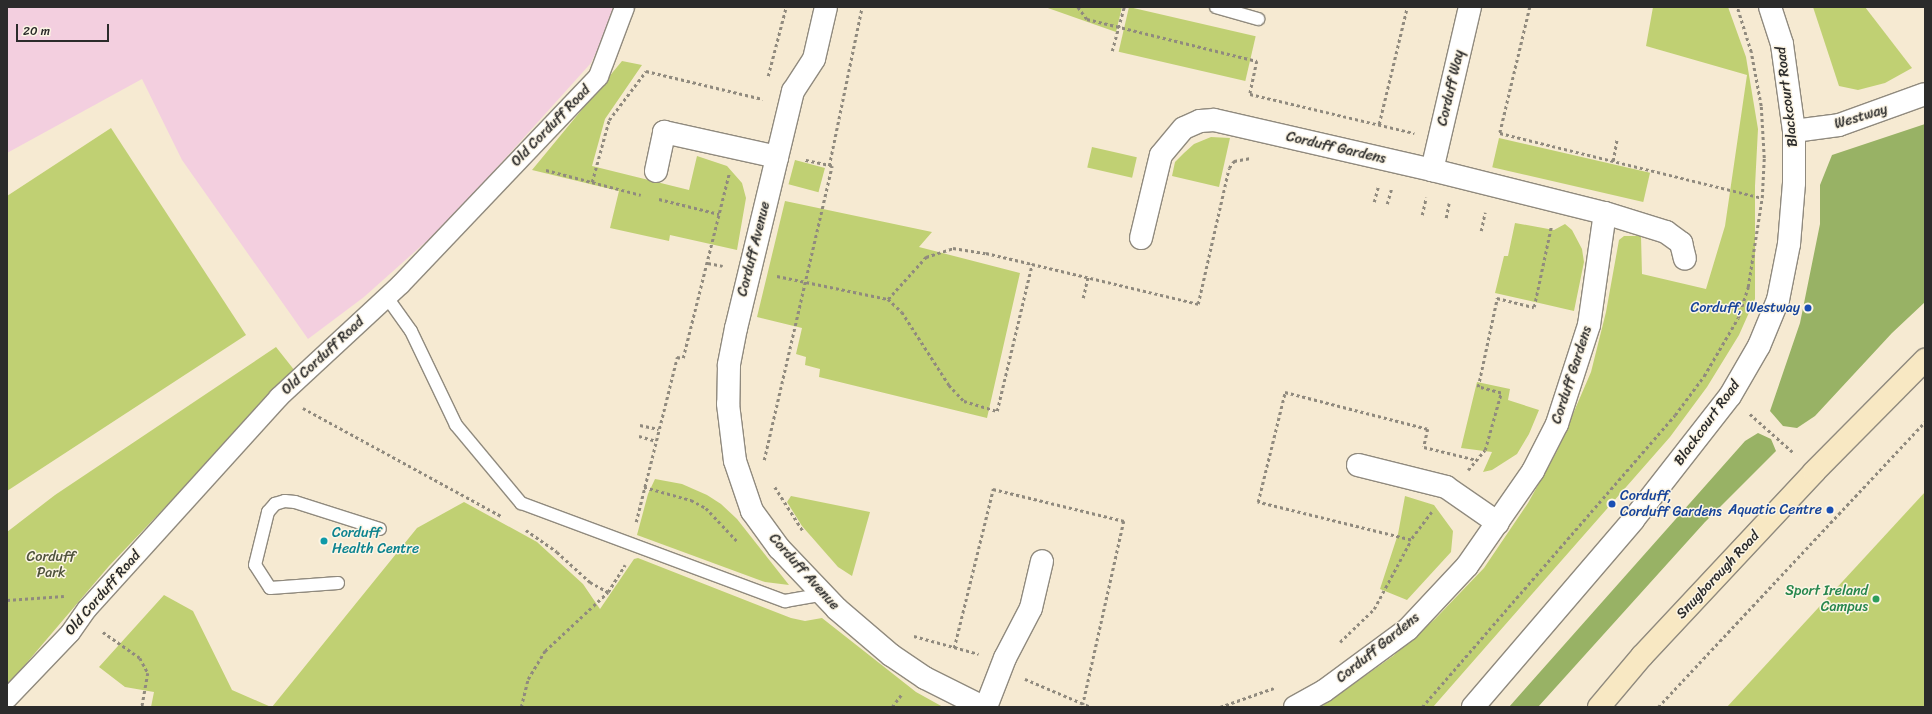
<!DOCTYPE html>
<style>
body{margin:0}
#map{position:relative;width:1932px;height:714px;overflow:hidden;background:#f6ead2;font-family:Sriracha,sans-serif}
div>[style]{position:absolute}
.built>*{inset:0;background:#f3cfdf}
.green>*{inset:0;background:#c0d073;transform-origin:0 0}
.forest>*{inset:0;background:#98b265}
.path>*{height:2.5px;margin-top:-1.25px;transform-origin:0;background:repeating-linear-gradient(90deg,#908a7e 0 3px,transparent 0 6px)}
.roads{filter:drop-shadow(1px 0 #908a7e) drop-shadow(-1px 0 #908a7e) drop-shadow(0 1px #908a7e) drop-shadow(0 -1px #908a7e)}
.service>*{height:12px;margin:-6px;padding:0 6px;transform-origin:6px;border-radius:6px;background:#fff}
.pedestrian>*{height:19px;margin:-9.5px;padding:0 9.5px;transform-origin:9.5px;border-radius:9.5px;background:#fff}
.minor>*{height:22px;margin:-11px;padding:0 11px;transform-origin:11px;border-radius:11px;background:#fff}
.tertiary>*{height:22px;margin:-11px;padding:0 11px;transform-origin:11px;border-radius:11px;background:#fff}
.secondary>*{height:22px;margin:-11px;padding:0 11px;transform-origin:11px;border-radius:11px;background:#f8e8c3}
.dots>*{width:11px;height:11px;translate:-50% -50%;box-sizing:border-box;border:2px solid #fcf5e5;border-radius:50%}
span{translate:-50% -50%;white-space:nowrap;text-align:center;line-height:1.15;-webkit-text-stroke:3px #fcf5e5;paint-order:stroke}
.street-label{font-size:14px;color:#2b2b2b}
.transit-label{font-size:14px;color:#164399}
.right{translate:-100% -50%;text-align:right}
.left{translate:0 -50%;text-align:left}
.culture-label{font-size:14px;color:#0d838f}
.park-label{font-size:14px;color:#50543d}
.leisure-label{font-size:14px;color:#27864d}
.frame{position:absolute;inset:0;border:8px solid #2b2b2b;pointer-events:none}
.scale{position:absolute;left:16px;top:24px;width:93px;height:18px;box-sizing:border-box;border:2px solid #2b2b2b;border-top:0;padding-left:5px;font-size:12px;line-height:14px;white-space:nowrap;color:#2b2b2b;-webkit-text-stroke:3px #fcf5e5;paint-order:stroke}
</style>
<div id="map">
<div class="built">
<div style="clip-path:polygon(7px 7px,618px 7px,591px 63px,447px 223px,364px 297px,308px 339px,182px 160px,142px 79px,7px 153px)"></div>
</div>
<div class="green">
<div style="clip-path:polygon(1045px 7px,1122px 7px,1116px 32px)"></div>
<div style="left:1129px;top:7px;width:130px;height:46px;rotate:13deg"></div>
<div style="clip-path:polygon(1653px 7px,1728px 7px,1746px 57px,1758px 129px,1755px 186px,1755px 299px,1739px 335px,1707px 387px,1670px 437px,1433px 707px,1321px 707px,1393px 656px,1435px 619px,1484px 568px,1528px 503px,1557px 451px,1591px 372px,1606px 312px,1619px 240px,1624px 236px,1641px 236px,1642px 274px,1706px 289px,1725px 226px,1747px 75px,1646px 46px)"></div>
<div style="clip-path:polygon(1813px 7px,1865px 7px,1912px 68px,1885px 83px,1858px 90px,1839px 86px)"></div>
<div style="clip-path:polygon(622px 61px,642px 65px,605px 119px,592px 166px,689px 190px,697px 156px,727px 166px,742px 183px,746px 198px,737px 250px,670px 235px,669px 241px,610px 228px,619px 191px,532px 170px)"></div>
<div style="clip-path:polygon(111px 128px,246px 335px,7px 491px,7px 196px)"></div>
<div style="clip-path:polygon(1211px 137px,1230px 138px,1219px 187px,1172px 176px,1175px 162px,1184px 153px,1194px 144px)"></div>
<div style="left:1499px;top:138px;width:155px;height:30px;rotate:13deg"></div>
<div style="left:1092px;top:147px;width:46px;height:21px;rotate:13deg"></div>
<div style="left:795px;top:160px;width:31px;height:25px;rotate:15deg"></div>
<div style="clip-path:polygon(785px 201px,932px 232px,919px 247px,1020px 273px,987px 418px,819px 377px,820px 369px,805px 365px,806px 357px,796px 354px,802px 328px,757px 317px)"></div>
<div style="clip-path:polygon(1515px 223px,1554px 230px,1565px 224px,1572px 230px,1582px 249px,1584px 262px,1574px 311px,1495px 293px,1504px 256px,1508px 256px)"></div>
<div style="clip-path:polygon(276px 347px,295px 371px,109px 566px,7px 686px,7px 532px,55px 495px)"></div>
<div style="clip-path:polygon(1477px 382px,1510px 389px,1508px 400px,1539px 410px,1529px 434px,1517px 454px,1492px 470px,1483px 472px,1492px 452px,1461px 448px)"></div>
<div style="clip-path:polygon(655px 479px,682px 484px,707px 495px,721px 504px,737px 519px,789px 585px,765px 582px,637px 535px,648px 494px)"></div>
<div style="clip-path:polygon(1925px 492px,1925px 707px,1727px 707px)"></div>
<div style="clip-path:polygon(791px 496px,870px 512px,852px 576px,838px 567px,802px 526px,787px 502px)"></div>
<div style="clip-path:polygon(1405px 496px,1434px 505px,1453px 531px,1451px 552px,1407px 600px,1380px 589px,1398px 534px)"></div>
<div style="clip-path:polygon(464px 502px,537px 542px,583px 584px,600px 609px,634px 559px,638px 558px,791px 618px,805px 621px,822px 618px,916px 692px,943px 707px,272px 707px,417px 528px)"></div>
<div style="clip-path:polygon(164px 595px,193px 611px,232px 690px,271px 707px,151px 707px,154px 692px,125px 687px,99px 667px)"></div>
</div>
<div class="forest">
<div style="clip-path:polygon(1925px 124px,1925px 302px,1892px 333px,1815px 416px,1797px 428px,1783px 426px,1770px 411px,1800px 323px,1820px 224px,1820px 185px,1832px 155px)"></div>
<div style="clip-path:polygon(1758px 433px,1771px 439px,1776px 451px,1705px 522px,1538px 707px,1509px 707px,1745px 441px)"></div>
</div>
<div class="path">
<div style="left:1078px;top:7px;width:15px;rotate:53deg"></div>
<div style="left:1087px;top:19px;width:175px;rotate:13.9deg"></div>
<div style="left:1257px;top:61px;width:34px;rotate:102deg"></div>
<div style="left:1250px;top:94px;width:169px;rotate:13.4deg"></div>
<div style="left:1154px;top:7px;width:5px"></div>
<div style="left:1530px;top:7px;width:130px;rotate:103.4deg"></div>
<div style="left:1500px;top:133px;width:270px;rotate:13.9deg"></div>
<div style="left:1112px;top:51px;width:46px;rotate:-74.7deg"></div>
<div style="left:768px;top:76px;width:71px;rotate:-75.4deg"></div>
<div style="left:1379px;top:124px;width:120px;rotate:-76.5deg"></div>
<div style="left:1613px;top:161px;width:23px;rotate:-80deg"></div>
<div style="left:829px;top:166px;width:162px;rotate:-78.3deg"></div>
<div style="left:546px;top:170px;width:98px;rotate:14.7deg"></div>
<div style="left:592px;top:182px;width:64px;rotate:-74.7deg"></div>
<div style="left:609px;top:120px;width:61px;rotate:-52.9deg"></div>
<div style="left:646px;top:71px;width:120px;rotate:13.5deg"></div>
<div style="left:659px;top:199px;width:62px;rotate:14deg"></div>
<div style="left:1374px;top:202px;width:16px;rotate:-75deg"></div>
<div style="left:1387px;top:204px;width:15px;rotate:-74deg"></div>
<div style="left:1422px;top:215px;width:18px;rotate:-77deg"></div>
<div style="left:1446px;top:218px;width:15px;rotate:-79deg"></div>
<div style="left:1481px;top:231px;width:19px;rotate:-78deg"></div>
<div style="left:708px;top:263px;width:15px;rotate:11deg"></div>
<div style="left:777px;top:276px;width:113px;rotate:11.7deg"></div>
<div style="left:888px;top:299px;width:19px;rotate:43deg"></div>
<div style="left:902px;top:312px;width:87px;rotate:57.2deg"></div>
<div style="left:949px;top:385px;width:22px;rotate:47deg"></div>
<div style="left:964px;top:401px;width:34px;rotate:17deg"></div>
<div style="left:997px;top:411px;width:151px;rotate:-76.6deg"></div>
<div style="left:1032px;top:264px;width:171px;rotate:13.5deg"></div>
<div style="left:1198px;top:304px;width:139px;rotate:-77.2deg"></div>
<div style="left:1229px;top:168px;width:9px;rotate:-54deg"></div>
<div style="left:1234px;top:161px;width:17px;rotate:-10deg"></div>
<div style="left:1083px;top:298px;width:22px;rotate:-77deg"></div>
<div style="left:888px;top:299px;width:57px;rotate:-47.9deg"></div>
<div style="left:926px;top:257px;width:28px;rotate:-18deg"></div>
<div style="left:953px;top:248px;width:33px;rotate:9deg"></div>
<div style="left:986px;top:253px;width:47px;rotate:13.4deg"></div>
<div style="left:303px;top:408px;width:226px;rotate:28.6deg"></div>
<div style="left:1750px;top:414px;width:59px;rotate:41.6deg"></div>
<div style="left:640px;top:425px;width:19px;rotate:12deg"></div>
<div style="left:639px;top:436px;width:18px;rotate:16deg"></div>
<div style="left:764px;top:460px;width:302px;rotate:-77deg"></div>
<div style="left:832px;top:166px;width:29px;rotate:-168deg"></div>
<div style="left:1468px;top:470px;width:26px;rotate:-50deg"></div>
<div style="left:1485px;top:450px;width:59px;rotate:-74.3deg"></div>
<div style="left:1501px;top:393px;width:24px;rotate:-165deg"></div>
<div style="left:1478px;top:387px;width:91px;rotate:-77.9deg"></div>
<div style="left:1497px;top:298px;width:38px;rotate:14deg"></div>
<div style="left:1534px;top:307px;width:82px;rotate:-78deg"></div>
<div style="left:644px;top:487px;width:49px;rotate:15.5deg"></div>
<div style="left:691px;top:500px;width:17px;rotate:28deg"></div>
<div style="left:706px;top:508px;width:45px;rotate:46.8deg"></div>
<div style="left:775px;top:487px;width:52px;rotate:57.5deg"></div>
<div style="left:1432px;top:512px;width:35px;rotate:127deg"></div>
<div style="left:1411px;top:540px;width:158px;rotate:-166.1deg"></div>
<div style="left:1258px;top:502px;width:113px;rotate:-76.2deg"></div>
<div style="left:1285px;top:392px;width:148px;rotate:14.5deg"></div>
<div style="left:1428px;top:429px;width:18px;rotate:103deg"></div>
<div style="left:1424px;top:447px;width:55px;rotate:13.8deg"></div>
<div style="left:636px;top:522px;width:170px;rotate:-76deg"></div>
<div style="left:677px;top:357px;width:6px;rotate:9deg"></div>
<div style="left:683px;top:358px;width:190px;rotate:-76deg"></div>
<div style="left:526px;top:530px;width:38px;rotate:35deg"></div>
<div style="left:557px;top:552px;width:45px;rotate:42.3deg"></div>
<div style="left:590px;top:582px;width:21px;rotate:29deg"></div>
<div style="left:7px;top:600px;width:57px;rotate:-4deg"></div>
<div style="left:103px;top:632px;width:45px;rotate:35.1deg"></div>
<div style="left:140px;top:658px;width:17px;rotate:62deg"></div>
<div style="left:148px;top:673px;width:35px;rotate:100deg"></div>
<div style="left:914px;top:636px;width:67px;rotate:15.5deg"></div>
<div style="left:1340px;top:642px;width:47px;rotate:-44.1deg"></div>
<div style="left:1374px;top:609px;width:78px;rotate:-61.8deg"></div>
<div style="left:954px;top:648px;width:164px;rotate:-76.2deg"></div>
<div style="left:993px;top:489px;width:135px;rotate:13.7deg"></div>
<div style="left:1124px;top:521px;width:188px;rotate:102.6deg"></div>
<div style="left:1025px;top:679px;width:72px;rotate:23deg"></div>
<div style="left:521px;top:707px;width:29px;rotate:-76deg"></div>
<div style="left:528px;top:679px;width:33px;rotate:-59deg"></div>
<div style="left:545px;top:651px;width:86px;rotate:-43.1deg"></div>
<div style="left:608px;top:592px;width:32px;rotate:-58deg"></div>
<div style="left:892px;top:707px;width:15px;rotate:-53deg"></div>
<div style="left:1220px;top:707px;width:57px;rotate:-19.4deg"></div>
<div style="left:1422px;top:707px;width:386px;rotate:-49.1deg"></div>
<div style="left:1675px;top:415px;width:49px;rotate:-53.4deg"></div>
<div style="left:1704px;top:376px;width:67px;rotate:-59.6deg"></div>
<div style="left:1738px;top:318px;width:33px;rotate:-72deg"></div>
<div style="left:1748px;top:287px;width:90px;rotate:-81.1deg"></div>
<div style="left:1762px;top:198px;width:40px;rotate:-87.1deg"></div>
<div style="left:1764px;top:158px;width:52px;rotate:-93.3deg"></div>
<div style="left:1761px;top:106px;width:55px;rotate:-100.5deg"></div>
<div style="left:1751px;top:52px;width:47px;rotate:-107.3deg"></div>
<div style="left:1658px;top:707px;width:391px;rotate:-46.9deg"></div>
</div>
<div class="roads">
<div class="service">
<div style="left:1216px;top:7px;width:44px;rotate:15.9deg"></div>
<div style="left:386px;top:296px;width:43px;rotate:54.5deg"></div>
<div style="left:411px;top:331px;width:104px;rotate:64.4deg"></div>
<div style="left:456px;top:425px;width:102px;rotate:50.2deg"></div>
<div style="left:521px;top:503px;width:282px;rotate:20.4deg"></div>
<div style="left:785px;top:601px;width:39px;rotate:-10deg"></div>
<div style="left:338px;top:583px;width:68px;rotate:175.8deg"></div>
<div style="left:270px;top:588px;width:27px;rotate:-123deg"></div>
<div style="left:255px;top:565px;width:55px;rotate:-76.2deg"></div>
<div style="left:268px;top:512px;width:11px;rotate:-49deg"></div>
<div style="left:275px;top:504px;width:10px;rotate:-17deg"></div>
<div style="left:285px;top:501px;width:10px;rotate:6deg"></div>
<div style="left:295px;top:502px;width:89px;rotate:17.6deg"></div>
</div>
<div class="pedestrian">
<div style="left:7px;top:698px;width:91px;rotate:-46.3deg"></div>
<div style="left:70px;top:632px;width:29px;rotate:-55deg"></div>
<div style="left:87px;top:608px;width:285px;rotate:-47.8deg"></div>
<div style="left:278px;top:397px;width:166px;rotate:-42.8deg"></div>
<div style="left:400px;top:284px;width:287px;rotate:-46.4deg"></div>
<div style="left:598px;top:76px;width:74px;rotate:-69.4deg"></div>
</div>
<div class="minor">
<div style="left:826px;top:7px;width:53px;rotate:103deg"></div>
<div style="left:814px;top:59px;width:38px;rotate:123deg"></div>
<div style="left:793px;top:91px;width:244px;rotate:103.5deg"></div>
<div style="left:736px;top:328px;width:38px;rotate:101deg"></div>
<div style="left:729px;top:365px;width:39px;rotate:91deg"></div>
<div style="left:728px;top:404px;width:57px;rotate:83deg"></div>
<div style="left:735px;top:461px;width:53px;rotate:71.2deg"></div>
<div style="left:752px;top:511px;width:46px;rotate:53.9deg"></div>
<div style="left:779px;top:548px;width:84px;rotate:46.4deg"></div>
<div style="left:837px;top:609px;width:71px;rotate:40.4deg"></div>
<div style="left:891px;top:655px;width:41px;rotate:34.1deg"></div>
<div style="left:925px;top:678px;width:65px;rotate:26.6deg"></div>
<div style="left:1794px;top:131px;width:45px;rotate:-7.6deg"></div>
<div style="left:1839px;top:125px;width:91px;rotate:-19.8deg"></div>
<div style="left:1432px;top:170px;width:167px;rotate:-76.9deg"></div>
<div style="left:656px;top:171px;width:40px;rotate:-78deg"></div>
<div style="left:664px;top:132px;width:116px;rotate:12.5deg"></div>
<div style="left:1141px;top:238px;width:85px;rotate:-76.5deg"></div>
<div style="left:1161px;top:155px;width:35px;rotate:-50deg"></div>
<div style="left:1184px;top:128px;width:17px;rotate:-24deg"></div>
<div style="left:1200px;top:121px;width:14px;rotate:-4deg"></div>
<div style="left:1214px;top:120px;width:224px;rotate:12.9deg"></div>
<div style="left:1432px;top:170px;width:178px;rotate:14deg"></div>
<div style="left:1605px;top:213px;width:64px;rotate:17.3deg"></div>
<div style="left:1666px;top:232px;width:19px;rotate:36deg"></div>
<div style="left:1681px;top:243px;width:16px;rotate:76deg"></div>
<div style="left:1358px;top:465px;width:91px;rotate:14deg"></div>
<div style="left:1446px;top:487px;width:63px;rotate:34.7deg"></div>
<div style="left:986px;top:707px;width:53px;rotate:-68.8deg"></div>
<div style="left:1005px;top:658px;width:56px;rotate:-62.5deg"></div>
<div style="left:1031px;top:608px;width:48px;rotate:-76.8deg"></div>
<div style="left:1295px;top:707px;width:33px;rotate:-29deg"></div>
<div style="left:1324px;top:691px;width:104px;rotate:-36.4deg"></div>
<div style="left:1408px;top:629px;width:86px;rotate:-46.9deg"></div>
<div style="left:1467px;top:566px;width:116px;rotate:-55.2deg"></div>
<div style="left:1533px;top:471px;width:53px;rotate:-62.9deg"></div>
<div style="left:1557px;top:424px;width:104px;rotate:-72.1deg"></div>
<div style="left:1589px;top:325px;width:113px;rotate:-81.9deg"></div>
</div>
<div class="tertiary">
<div style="left:1473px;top:707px;width:246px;rotate:-49.4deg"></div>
<div style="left:1633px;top:520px;width:157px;rotate:-52deg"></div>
<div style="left:1730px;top:396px;width:58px;rotate:-59.9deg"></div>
<div style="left:1759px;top:346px;width:50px;rotate:-67.6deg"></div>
<div style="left:1778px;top:300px;width:57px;rotate:-78.9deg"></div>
<div style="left:1789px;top:244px;width:61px;rotate:-85.3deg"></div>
<div style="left:1794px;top:183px;width:52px;rotate:-90deg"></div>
<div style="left:1794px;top:131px;width:88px;rotate:-97.9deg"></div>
<div style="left:1782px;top:44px;width:39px;rotate:-108deg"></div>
</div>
<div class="secondary">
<div style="left:1599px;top:707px;width:67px;rotate:-49.9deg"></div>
<div style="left:1642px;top:656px;width:252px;rotate:-46.9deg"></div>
<div style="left:1814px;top:472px;width:158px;rotate:-45.3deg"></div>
</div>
</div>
<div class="dots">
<div style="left:1808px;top:308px;background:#1a4fb4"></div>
<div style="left:1612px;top:504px;background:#1a4fb4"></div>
<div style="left:1830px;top:510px;background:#1a4fb4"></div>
<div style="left:324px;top:541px;background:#0f9aa8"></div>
<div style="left:1876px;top:599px;background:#2e9e5b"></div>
</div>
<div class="street-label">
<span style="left:1451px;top:88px;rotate:-77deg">Corduff Way</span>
<span style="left:1787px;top:97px;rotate:-97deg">Blackcourt Road</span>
<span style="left:1861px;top:117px;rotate:-17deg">Westway</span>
<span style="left:551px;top:126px;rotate:-46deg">Old Corduff Road</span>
<span style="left:1336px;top:148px;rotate:13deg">Corduff Gardens</span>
<span style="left:754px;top:249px;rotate:-76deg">Corduff Avenue</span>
<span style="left:323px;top:356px;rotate:-43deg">Old Corduff Road</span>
<span style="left:1572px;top:375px;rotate:-72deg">Corduff Gardens</span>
<span style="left:1707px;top:423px;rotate:-54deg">Blackcourt Road</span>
<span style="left:804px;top:572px;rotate:48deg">Corduff Avenue</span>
<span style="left:1718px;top:575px;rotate:-47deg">Snugborough Road</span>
<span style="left:103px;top:593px;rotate:-49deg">Old Corduff Road</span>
<span style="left:1378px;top:648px;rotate:-39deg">Corduff Gardens</span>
</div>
<div class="transit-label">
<span class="right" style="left:1800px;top:308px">Corduff, Westway</span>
<span class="left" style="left:1620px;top:504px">Corduff,<br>Corduff Gardens</span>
<span class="right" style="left:1822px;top:510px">Aquatic Centre</span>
</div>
<div class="culture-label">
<span class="left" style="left:332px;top:541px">Corduff<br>Health Centre</span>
</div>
<div class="park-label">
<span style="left:51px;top:565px">Corduff<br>Park</span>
</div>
<div class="leisure-label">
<span class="right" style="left:1868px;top:599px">Sport Ireland<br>Campus</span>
</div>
<div class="frame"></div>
<div class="scale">20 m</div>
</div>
